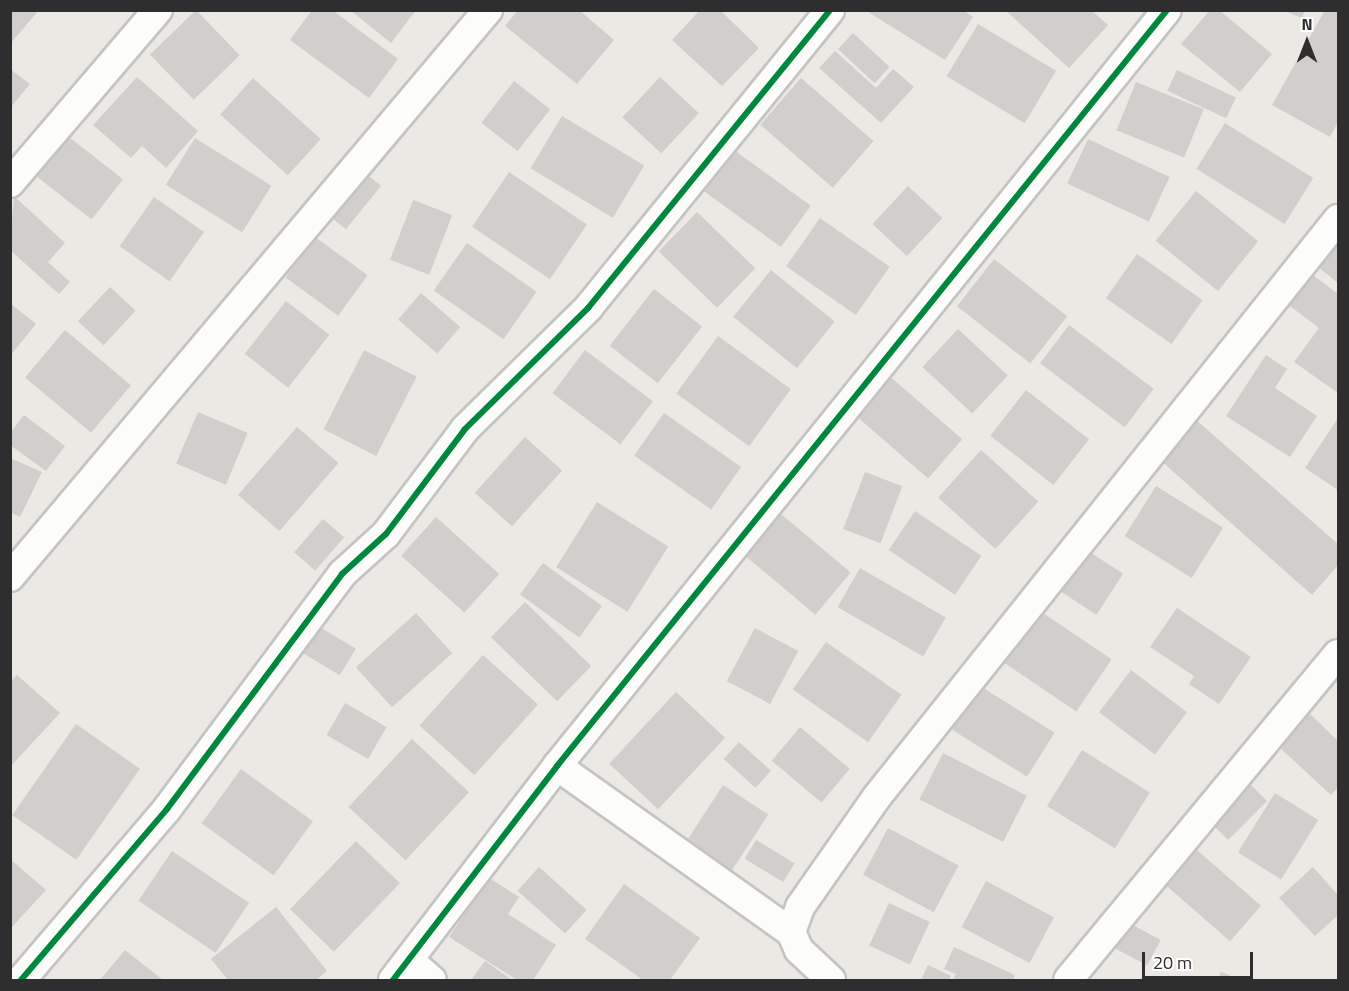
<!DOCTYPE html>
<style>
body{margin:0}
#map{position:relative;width:1349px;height:991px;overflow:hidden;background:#ece8e4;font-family:"Titillium Web",sans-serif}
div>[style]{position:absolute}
.building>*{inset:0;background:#d1cecb;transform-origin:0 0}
.roads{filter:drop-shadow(2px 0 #c5c4c5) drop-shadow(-2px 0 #c5c4c5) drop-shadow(0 2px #c5c4c5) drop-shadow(0 -2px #c5c4c5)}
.minor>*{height:28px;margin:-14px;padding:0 14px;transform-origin:14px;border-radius:14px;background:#fcfcfb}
.cycleway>*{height:6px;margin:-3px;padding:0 3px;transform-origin:3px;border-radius:3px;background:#00873e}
span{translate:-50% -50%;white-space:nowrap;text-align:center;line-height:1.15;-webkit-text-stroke:4.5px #fff;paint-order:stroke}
.frame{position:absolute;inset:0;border:12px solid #2e2e2e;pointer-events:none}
.north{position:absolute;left:1277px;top:12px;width:60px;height:60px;-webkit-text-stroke:4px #fff;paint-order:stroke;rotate:0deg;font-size:16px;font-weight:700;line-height:24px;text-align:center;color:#2e2e2e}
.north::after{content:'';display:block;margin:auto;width:21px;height:27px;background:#2e2e2e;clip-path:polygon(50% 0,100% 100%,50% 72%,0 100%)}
.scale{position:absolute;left:1142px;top:952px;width:111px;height:27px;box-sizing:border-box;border:3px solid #2e2e2e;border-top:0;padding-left:8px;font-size:18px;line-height:21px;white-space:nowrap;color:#2e2e2e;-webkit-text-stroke:4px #fff;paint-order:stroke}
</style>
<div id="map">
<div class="building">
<div style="clip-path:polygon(10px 10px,39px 10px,10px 44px)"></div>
<div style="left:196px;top:10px;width:63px;height:64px;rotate:46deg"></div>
<div style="clip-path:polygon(312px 10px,332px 10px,398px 59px,369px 98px,290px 40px)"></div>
<div style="clip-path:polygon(350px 10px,416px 10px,391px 43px)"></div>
<div style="clip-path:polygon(518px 10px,579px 10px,614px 40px,577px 84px,505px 26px)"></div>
<div style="clip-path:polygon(700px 10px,720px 10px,759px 48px,722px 86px,672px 40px)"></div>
<div style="clip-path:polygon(865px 10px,963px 10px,973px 17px,945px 60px)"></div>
<div style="clip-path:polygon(1005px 10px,1091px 10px,1108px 25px,1069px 68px)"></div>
<div style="clip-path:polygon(1210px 10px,1219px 10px,1272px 54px,1240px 92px,1181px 44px)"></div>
<div style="clip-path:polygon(1282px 10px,1305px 10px,1302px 18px)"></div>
<div style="clip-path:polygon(1325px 10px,1338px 10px,1338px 122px,1330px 137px,1272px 105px)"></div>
<div style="left:978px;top:24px;width:91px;height:61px;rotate:31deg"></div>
<div style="left:853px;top:33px;width:50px;height:22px;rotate:43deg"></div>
<div style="clip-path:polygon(835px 51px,876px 88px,893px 69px,914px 87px,881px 123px,819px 68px)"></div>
<div style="clip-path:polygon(10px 69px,30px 84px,10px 108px)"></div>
<div style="left:1177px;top:70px;width:65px;height:23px;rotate:25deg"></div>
<div style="clip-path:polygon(137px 77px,198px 131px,166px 168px,142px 146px,131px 158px,93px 125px)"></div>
<div style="left:660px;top:77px;width:53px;height:55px;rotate:43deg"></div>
<div style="left:253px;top:78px;width:91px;height:49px;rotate:42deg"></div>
<div style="left:801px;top:78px;width:96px;height:62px;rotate:41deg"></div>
<div style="left:514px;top:81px;width:46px;height:53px;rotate:38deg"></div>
<div style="left:1136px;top:82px;width:73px;height:52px;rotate:22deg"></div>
<div style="left:562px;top:116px;width:96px;height:61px;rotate:31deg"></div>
<div style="left:1225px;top:123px;width:104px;height:54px;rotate:32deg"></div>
<div style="left:60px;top:130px;width:80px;height:51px;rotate:38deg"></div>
<div style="left:195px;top:138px;width:90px;height:55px;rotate:32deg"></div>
<div style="left:1088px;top:139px;width:90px;height:49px;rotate:25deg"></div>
<div style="left:734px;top:150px;width:95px;height:51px;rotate:36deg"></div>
<div style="left:364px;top:172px;width:22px;height:56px;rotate:39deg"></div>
<div style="left:509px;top:172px;width:94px;height:66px;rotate:34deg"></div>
<div style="left:908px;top:186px;width:47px;height:52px;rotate:43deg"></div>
<div style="left:1196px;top:191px;width:80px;height:64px;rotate:39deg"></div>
<div style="clip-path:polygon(14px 196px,65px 243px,48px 262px,70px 282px,59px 294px,10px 250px)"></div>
<div style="left:154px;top:197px;width:61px;height:60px;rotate:35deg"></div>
<div style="left:413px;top:200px;width:42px;height:64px;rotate:21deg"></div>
<div style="left:697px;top:212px;width:81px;height:55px;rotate:44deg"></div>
<div style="left:820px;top:218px;width:85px;height:59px;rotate:35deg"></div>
<div style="left:315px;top:237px;width:65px;height:50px;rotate:36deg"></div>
<div style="clip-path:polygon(1338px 242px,1338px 283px,1318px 267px)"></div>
<div style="left:467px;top:243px;width:85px;height:58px;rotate:35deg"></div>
<div style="left:1137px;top:254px;width:80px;height:54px;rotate:35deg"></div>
<div style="left:994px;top:259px;width:93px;height:60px;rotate:38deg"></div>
<div style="left:771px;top:270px;width:82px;height:60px;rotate:39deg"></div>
<div style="clip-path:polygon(1309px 272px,1338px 294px,1338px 393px,1294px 362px,1319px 328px,1286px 303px)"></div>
<div style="left:110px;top:287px;width:35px;height:47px;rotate:43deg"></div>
<div style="left:654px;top:289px;width:61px;height:72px;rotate:38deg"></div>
<div style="left:421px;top:293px;width:52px;height:35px;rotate:41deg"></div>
<div style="left:286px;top:301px;width:55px;height:67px;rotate:38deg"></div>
<div style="clip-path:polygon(10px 303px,36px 324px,10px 356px)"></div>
<div style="left:1069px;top:325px;width:106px;height:48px;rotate:37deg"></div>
<div style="left:958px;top:329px;width:68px;height:52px;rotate:43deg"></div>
<div style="left:65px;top:330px;width:86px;height:62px;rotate:40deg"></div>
<div style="left:718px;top:336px;width:90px;height:71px;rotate:36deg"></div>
<div style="left:364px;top:350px;width:59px;height:89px;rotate:27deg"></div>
<div style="left:585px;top:350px;width:85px;height:54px;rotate:37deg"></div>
<div style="clip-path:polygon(1266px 355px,1287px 369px,1275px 388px,1317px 416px,1290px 457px,1226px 416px)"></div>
<div style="left:886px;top:373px;width:101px;height:52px;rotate:41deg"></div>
<div style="left:1026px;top:390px;width:80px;height:58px;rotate:38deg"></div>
<div style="left:198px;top:412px;width:54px;height:56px;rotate:23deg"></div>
<div style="left:664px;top:413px;width:94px;height:52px;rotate:35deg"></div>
<div style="clip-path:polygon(24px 415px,65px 446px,46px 471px,10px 445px,10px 433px)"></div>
<div style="clip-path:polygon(1338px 418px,1338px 490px,1305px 468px)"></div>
<div style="clip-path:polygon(1195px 419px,1338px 544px,1338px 565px,1312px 595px,1159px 459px)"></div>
<div style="left:297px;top:427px;width:55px;height:90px;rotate:41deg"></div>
<div style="left:525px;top:437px;width:50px;height:75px;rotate:42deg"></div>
<div style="left:981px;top:450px;width:77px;height:64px;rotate:42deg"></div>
<div style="clip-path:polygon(10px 458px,42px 472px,20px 517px,10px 512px)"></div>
<div style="left:865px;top:472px;width:40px;height:61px;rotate:21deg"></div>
<div style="left:1156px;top:486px;width:79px;height:59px;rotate:32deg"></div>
<div style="left:597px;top:502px;width:84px;height:77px;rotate:32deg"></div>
<div style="left:915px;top:511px;width:80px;height:47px;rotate:34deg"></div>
<div style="left:781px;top:514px;width:91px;height:55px;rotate:40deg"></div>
<div style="left:436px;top:517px;width:85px;height:52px;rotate:42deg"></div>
<div style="left:323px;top:519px;width:28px;height:44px;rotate:41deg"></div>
<div style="left:1082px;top:547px;width:49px;height:49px;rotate:33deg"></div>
<div style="left:543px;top:563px;width:73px;height:39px;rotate:36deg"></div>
<div style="left:860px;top:568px;width:99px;height:45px;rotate:30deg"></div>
<div style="left:525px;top:602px;width:92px;height:49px;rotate:44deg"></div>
<div style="clip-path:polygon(1177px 608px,1251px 657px,1219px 704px,1189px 684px,1194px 676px,1150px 647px)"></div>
<div style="left:1037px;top:609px;width:90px;height:63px;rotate:34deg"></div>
<div style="left:416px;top:613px;width:54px;height:81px;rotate:48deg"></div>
<div style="left:318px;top:626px;width:44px;height:31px;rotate:31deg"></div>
<div style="left:755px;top:628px;width:49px;height:60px;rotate:28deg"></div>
<div style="left:826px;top:642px;width:92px;height:58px;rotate:35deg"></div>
<div style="left:483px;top:655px;width:74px;height:95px;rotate:42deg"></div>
<div style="left:1131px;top:670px;width:70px;height:53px;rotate:37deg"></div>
<div style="clip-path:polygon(17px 675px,60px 713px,10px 767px,10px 682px)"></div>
<div style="left:980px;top:686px;width:88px;height:52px;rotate:32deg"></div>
<div style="left:676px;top:692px;width:67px;height:98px;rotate:43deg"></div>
<div style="left:345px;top:703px;width:48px;height:37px;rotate:30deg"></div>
<div style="clip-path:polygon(1310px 714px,1338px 741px,1338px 787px,1331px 795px,1279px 747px)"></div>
<div style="left:76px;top:724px;width:78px;height:111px;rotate:35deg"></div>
<div style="left:800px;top:727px;width:65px;height:44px;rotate:40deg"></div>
<div style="left:412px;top:739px;width:78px;height:93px;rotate:43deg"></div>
<div style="left:739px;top:742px;width:43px;height:23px;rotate:42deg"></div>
<div style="left:1082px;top:750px;width:80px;height:66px;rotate:32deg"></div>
<div style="left:943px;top:753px;width:94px;height:52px;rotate:27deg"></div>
<div style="left:241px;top:769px;width:89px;height:67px;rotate:36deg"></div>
<div style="left:1243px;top:777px;width:34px;height:55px;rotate:45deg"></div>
<div style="left:723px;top:785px;width:54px;height:73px;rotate:33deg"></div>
<div style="left:1275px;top:793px;width:51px;height:70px;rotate:32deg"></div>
<div style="left:888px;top:828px;width:80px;height:53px;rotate:28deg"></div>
<div style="left:756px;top:840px;width:45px;height:22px;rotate:31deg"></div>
<div style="left:356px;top:841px;width:61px;height:95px;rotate:44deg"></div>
<div style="left:1190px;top:844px;width:94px;height:47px;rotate:41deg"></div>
<div style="left:172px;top:851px;width:93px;height:60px;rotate:34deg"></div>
<div style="clip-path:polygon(10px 859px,46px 890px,12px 927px,10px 926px)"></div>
<div style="left:539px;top:867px;width:64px;height:32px;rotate:42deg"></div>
<div style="clip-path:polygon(1313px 867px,1338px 895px,1338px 915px,1315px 936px,1279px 898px)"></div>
<div style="clip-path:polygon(489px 878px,519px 897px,508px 914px,556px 945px,533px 980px,517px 980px,449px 937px)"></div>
<div style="left:986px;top:881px;width:77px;height:52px;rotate:28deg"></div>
<div style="clip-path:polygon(624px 884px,700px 938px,670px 980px,643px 980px,585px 939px)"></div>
<div style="left:889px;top:903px;width:45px;height:47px;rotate:25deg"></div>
<div style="clip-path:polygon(276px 907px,327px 971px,316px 980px,228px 980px,211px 959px)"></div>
<div style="left:1129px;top:923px;width:36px;height:29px;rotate:28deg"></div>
<div style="clip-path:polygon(954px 947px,1015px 975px,1013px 980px,953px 980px,956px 974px,944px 969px)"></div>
<div style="clip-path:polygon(125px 950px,163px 980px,100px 980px)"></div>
<div style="clip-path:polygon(485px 961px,512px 980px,471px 980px)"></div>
<div style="clip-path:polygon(928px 965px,951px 976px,949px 980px,921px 980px)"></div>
<div style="clip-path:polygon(1221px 972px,1241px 980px,1217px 980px)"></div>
</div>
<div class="roads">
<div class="minor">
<div style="left:10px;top:183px;width:228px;rotate:-49.5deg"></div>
<div style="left:10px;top:577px;width:742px;rotate:-49.87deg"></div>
<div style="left:557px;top:766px;width:287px;rotate:35.4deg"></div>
<div style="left:410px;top:961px;width:29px;rotate:41deg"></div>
<div style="left:21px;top:980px;width:225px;rotate:-49.5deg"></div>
<div style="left:167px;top:809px;width:293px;rotate:-53.3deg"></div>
<div style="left:342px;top:574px;width:59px;rotate:-42.3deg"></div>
<div style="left:386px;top:534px;width:131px;rotate:-53deg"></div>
<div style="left:465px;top:429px;width:173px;rotate:-44.5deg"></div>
<div style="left:588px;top:308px;width:384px;rotate:-50.9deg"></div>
<div style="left:393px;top:980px;width:270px;rotate:-52.5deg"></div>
<div style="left:557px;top:766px;width:971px;rotate:-51.1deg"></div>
<div style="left:831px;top:980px;width:44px;rotate:-136.8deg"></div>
<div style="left:799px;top:950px;width:20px;rotate:-114deg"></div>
<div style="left:791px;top:932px;width:27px;rotate:-70deg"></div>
<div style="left:800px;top:907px;width:133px;rotate:-55.1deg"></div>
<div style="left:876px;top:798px;width:741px;rotate:-51.41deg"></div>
<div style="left:1068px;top:980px;width:423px;rotate:-50.4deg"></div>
</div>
</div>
<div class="cycleway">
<div style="left:21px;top:980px;width:225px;rotate:-49.5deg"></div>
<div style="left:167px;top:809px;width:293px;rotate:-53.3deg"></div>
<div style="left:342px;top:574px;width:59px;rotate:-42.3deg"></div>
<div style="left:386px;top:534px;width:131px;rotate:-53deg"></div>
<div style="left:465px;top:429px;width:173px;rotate:-44.5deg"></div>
<div style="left:588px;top:308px;width:384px;rotate:-50.9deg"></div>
<div style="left:393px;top:980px;width:270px;rotate:-52.5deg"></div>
<div style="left:557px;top:766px;width:971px;rotate:-51.1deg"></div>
</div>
<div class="frame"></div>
<div class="north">N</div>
<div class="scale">20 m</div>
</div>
